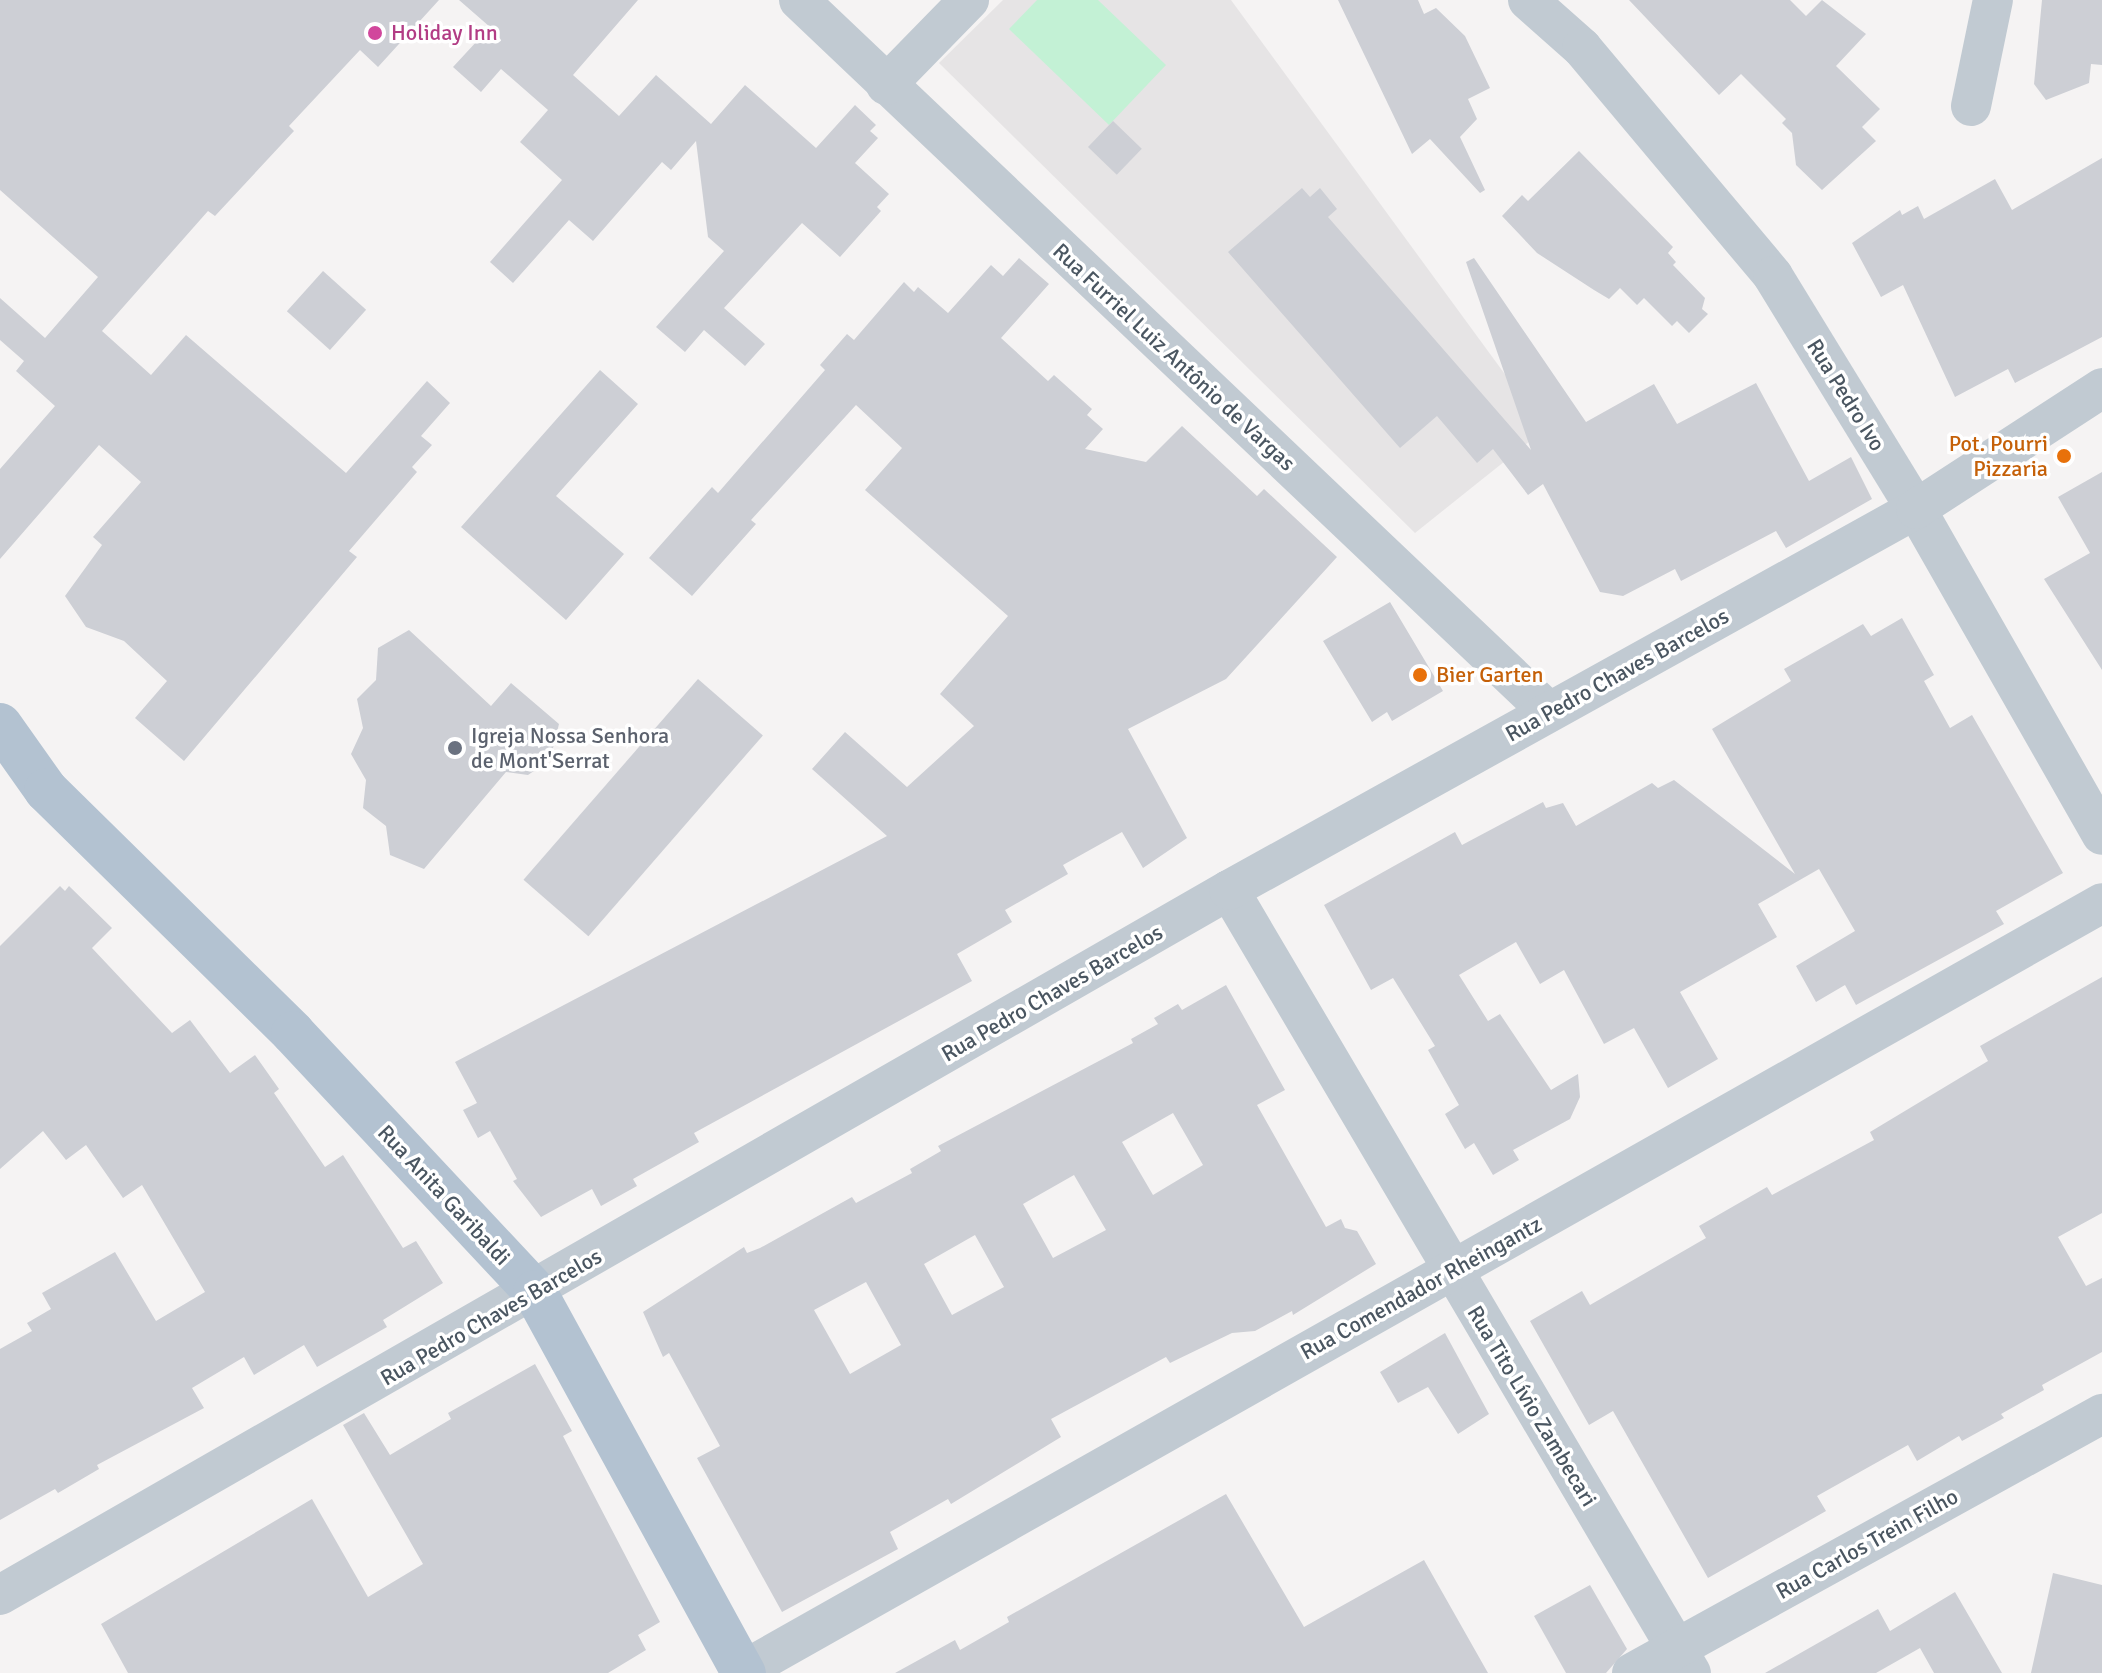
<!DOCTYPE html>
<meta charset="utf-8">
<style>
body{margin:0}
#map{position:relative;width:2102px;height:1673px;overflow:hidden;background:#f5f3f3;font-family:Signika,sans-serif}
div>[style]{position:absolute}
.education>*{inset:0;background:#e6e4e5}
.green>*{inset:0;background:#c3f1d5}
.building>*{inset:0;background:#cdcfd5;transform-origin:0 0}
.minor>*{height:40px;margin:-20px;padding:0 20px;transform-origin:20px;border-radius:20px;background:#c1cad2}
.major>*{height:44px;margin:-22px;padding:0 22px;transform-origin:22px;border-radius:22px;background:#b3c2d1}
.dots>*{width:22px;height:22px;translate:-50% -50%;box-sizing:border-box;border:4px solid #fff;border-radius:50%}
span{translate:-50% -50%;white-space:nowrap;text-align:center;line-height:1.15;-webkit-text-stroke:7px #fff;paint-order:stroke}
.hotel-label{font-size:22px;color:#b23c85}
.left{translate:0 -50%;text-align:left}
.street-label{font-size:22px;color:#4a5661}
.food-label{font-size:22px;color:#c56008}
.right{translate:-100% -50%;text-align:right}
.worship-label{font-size:22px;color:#5b616d}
</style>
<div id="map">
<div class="education">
<div style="clip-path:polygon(1003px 0,1231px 0,1545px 429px,1415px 533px,939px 63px)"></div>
</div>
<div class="green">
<div style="clip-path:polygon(1037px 0,1098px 0,1166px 65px,1109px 125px,1009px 29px)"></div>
</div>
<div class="building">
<div style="clip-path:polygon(0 0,439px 0,378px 67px,360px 50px,289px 126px,294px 131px,215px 216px,208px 211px,102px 331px,151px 375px,186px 335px,346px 473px,427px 381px,450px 403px,421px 436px,432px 445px,412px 467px,417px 472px,349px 551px,357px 557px,184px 761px,135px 718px,167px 681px,124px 641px,86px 627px,65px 596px,102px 545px,93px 537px,141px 482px,99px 445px,0 559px,0 469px,55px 406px,16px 371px,24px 361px,0 340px,0 298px,45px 338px,98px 277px,0 190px)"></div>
<div style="clip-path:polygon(459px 0,638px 0,573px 75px,619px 116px,656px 75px,711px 124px,745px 85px,816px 148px,855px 105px,876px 125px,870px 131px,878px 138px,855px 163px,889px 194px,877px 207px,881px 211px,840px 257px,802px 223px,724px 308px,765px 344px,745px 366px,704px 330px,685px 352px,656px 327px,724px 251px,708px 237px,696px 141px,671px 170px,662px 162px,593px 241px,569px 220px,513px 283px,490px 262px,562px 180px,520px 142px,548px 110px,501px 69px,481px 92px,453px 67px,490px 27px)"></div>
<div style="clip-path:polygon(1338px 0,1418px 0,1424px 14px,1436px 8px,1465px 36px,1490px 88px,1468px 99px,1477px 119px,1460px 137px,1485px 190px,1480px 193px,1430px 139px,1412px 154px)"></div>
<div style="clip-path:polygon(1629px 0,1790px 0,1806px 16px,1822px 0,1866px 34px,1836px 66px,1880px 109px,1862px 127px,1876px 141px,1822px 190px,1796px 165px,1792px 133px,1782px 123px,1786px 119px,1741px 74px,1719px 95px)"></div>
<div style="clip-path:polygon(2042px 0,2102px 0,2102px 65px,2091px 64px,2089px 83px,2046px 100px,2034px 84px)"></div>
<div style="left:1113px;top:121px;width:40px;height:36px;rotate:44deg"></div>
<div style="clip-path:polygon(1579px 151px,1673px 247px,1668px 253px,1676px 262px,1673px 265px,1705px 298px,1702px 309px,1708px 314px,1689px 333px,1677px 321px,1672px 326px,1644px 298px,1637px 305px,1620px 288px,1609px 299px,1594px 290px,1537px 253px,1502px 216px,1522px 195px,1528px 201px)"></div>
<div style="clip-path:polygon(2102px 158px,2102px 337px,2015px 383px,2008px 369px,1955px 397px,1903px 285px,1881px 297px,1852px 243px,1900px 210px,1902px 215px,1918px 206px,1924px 219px,1995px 179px,2012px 210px)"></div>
<div style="clip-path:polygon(1302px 188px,1310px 197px,1320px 188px,1337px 209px,1328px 217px,1531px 450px,1466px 262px,1474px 258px,1586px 422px,1654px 384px,1677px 424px,1756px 383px,1809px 481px,1851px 457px,1872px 499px,1786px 548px,1776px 531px,1681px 581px,1675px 569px,1623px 596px,1600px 592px,1543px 484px,1528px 495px,1493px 449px,1477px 463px,1437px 416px,1400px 448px,1228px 252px)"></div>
<div style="clip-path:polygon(1019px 258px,1049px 284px,1001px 338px,1048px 381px,1054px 375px,1092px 409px,1087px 415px,1103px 429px,1085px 449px,1146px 462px,1182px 426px,1257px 496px,1264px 489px,1337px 557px,1226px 679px,1128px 729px,1187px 838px,1143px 868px,1122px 832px,1063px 865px,1068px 874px,1005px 910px,1012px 922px,957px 954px,972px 981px,694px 1133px,699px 1142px,633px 1179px,637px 1186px,601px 1206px,592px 1189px,541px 1217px,513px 1181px,517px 1179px,490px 1131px,478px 1138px,463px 1110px,477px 1103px,455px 1062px,887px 836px,812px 769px,845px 732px,907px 787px,974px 726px,940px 694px,1008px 616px,865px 490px,902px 448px,856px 405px,751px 520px,756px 524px,692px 596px,649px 558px,712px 487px,718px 493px,825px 370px,820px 365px,847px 334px,854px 340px,904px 282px,914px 292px,918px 287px,948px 313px,991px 265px,1003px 276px)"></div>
<div style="left:323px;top:271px;width:58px;height:54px;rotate:42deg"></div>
<div style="clip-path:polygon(600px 370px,638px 404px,556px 496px,624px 554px,566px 620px,461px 527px)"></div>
<div style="clip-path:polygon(2102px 472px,2102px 670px,2044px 579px,2090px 553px,2058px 497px)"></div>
<div style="clip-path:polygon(1390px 602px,1443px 691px,1392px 721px,1387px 712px,1372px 722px,1323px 641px)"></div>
<div style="clip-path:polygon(1902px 618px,1934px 675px,1924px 681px,1950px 728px,1972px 715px,2063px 873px,1996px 911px,2004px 924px,1856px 1005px,1845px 985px,1816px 1002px,1796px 966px,1855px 931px,1819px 869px,1758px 904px,1777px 937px,1680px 992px,1718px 1059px,1668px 1088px,1634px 1028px,1604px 1044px,1564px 970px,1540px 984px,1516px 942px,1459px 975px,1488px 1021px,1500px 1014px,1551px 1090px,1578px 1074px,1580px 1097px,1570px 1119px,1513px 1150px,1519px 1160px,1493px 1175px,1474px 1143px,1465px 1149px,1445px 1114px,1459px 1105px,1428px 1050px,1435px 1046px,1393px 978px,1371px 990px,1324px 905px,1455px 832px,1462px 845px,1543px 802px,1546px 808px,1563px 803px,1576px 826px,1652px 783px,1658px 788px,1674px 780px,1795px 874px,1712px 729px,1791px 681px,1784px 669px,1863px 624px,1871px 636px)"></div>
<div style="clip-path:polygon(409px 630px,491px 706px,511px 683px,559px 724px,550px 760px,528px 775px,506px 772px,424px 869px,390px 855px,386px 826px,363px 808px,366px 780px,351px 754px,363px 728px,357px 699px,376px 680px,378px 648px)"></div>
<div style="left:698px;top:679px;width:86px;height:266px;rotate:41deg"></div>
<div style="clip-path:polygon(60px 886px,65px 891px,69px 886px,112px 928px,92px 948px,172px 1033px,190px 1020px,230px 1073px,255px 1055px,279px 1089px,274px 1093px,325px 1167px,343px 1155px,403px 1248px,416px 1241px,443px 1283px,383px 1320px,387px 1327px,317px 1367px,304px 1345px,254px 1375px,244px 1357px,192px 1388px,204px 1408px,97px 1465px,99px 1469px,58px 1493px,55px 1489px,0 1520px,0 1349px,32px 1331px,27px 1323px,51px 1309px,42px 1293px,115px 1252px,156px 1321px,205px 1292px,142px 1185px,123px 1198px,86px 1145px,66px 1160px,43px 1131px,0 1169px,0 946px)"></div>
<div style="clip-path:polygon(2102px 977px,2102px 1213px,2058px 1237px,2086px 1286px,2102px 1278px,2102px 1352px,2042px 1385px,2044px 1390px,2001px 1414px,2004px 1418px,1962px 1441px,1959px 1436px,1917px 1461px,1908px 1445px,1817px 1496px,1826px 1511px,1708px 1578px,1613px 1411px,1589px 1425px,1530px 1321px,1582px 1291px,1590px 1305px,1706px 1238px,1699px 1226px,1767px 1187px,1772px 1195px,1874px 1140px,1870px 1132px,1988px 1061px,1980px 1046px)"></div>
<div style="clip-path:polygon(evenodd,1226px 985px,1285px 1090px,1257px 1105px,1326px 1227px,1341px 1219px,1345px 1228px,1357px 1231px,1376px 1264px,1293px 1315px,1292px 1311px,1255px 1331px,1232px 1333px,1170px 1363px,1166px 1357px,1051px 1419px,1061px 1437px,951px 1504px,948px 1499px,890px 1532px,898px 1549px,782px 1612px,697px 1458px,720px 1446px,669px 1353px,663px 1357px,643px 1312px,744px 1247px,747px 1253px,760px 1248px,852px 1197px,856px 1203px,912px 1173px,910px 1169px,941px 1151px,938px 1146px,1133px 1043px,1131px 1039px,1158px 1024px,1154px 1018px,1178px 1004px,1182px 1010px,1226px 985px,1173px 1113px,1203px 1165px,1153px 1195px,1122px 1142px,1173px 1113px,1226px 985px,1074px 1175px,1106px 1230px,1053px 1258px,1023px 1204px,1074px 1175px,1226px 985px,975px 1235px,1004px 1287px,952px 1315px,924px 1264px,975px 1235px,1226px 985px,866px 1282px,901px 1345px,850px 1374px,814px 1310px,866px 1282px)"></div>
<div style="clip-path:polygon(1445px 1333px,1489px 1414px,1458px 1434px,1428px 1387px,1398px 1403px,1380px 1372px)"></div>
<div style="clip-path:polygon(535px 1364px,572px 1431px,563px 1436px,660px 1622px,638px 1635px,646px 1650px,608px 1673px,128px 1673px,101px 1624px,312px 1499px,368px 1597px,423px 1564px,343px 1425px,364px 1413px,390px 1455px,451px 1419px,448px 1413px)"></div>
<div style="clip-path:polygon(1226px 1494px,1304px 1627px,1424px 1560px,1488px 1673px,895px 1673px,955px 1640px,960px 1650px,1009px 1622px,1007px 1617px)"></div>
<div style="clip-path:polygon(2053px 1573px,2102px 1585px,2102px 1673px,2031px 1673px)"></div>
<div style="clip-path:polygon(1590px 1585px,1627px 1649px,1606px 1673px,1566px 1673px,1534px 1616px)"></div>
<div style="clip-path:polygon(1955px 1592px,2002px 1673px,1934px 1673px,1920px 1648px,1876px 1673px,1765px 1673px,1878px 1609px,1890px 1631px)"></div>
</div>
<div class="minor">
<div style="left:799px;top:0;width:1034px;rotate:43.51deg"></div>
<div style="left:1528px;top:0;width:72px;rotate:41.6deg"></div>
<div style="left:1582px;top:48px;width:297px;rotate:50deg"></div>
<div style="left:1773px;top:276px;width:273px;rotate:58.5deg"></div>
<div style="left:1916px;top:509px;width:375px;rotate:60.3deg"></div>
<div style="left:886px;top:85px;width:119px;rotate:-45.7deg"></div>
<div style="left:1971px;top:106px;width:108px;rotate:-78.3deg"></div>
<div style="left:1229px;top:890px;width:909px;rotate:59.46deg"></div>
<div style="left:0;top:1595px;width:1417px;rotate:-29.84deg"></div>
<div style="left:1229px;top:890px;width:786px;rotate:-29.01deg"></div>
<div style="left:1916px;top:509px;width:222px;rotate:-33deg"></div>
<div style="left:739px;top:1673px;width:1565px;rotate:-29.46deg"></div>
<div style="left:1632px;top:1673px;width:537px;rotate:-28.86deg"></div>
</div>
<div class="major">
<div style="left:0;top:725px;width:80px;rotate:54.7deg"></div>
<div style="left:46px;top:790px;width:346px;rotate:44.5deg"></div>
<div style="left:293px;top:1033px;width:354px;rotate:46.9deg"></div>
<div style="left:535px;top:1292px;width:435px;rotate:61.3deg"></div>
</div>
<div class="dots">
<div style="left:375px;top:33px;background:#d1479c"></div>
<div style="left:2064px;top:456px;background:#e8710a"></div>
<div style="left:1420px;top:675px;background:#e8710a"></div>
<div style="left:455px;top:748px;background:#6b7280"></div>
</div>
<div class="hotel-label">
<span class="left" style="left:391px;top:33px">Holiday Inn</span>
</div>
<div class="street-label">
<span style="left:1174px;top:357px;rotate:43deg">Rua Furriel Luiz Antônio de Vargas</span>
<span style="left:1846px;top:395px;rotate:58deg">Rua Pedro Ivo</span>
<span style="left:1617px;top:675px;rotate:-29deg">Rua Pedro Chaves Barcelos</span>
<span style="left:1052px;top:993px;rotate:-30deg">Rua Pedro Chaves Barcelos</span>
<span style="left:444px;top:1195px;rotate:47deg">Rua Anita Garibaldi</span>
<span style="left:1421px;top:1288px;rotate:-29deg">Rua Comendador Rheingantz</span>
<span style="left:491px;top:1317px;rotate:-30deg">Rua Pedro Chaves Barcelos</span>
<span style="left:1532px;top:1406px;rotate:59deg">Rua Tito Lívio Zambecari</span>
<span style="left:1867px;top:1544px;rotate:-29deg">Rua Carlos Trein Filho</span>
</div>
<div class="food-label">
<span class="right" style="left:2048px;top:456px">Pot. Pourri<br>Pizzaria</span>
<span class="left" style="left:1436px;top:675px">Bier Garten</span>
</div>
<div class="worship-label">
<span class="left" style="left:471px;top:748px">Igreja Nossa Senhora<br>de Mont'Serrat</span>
</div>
</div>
